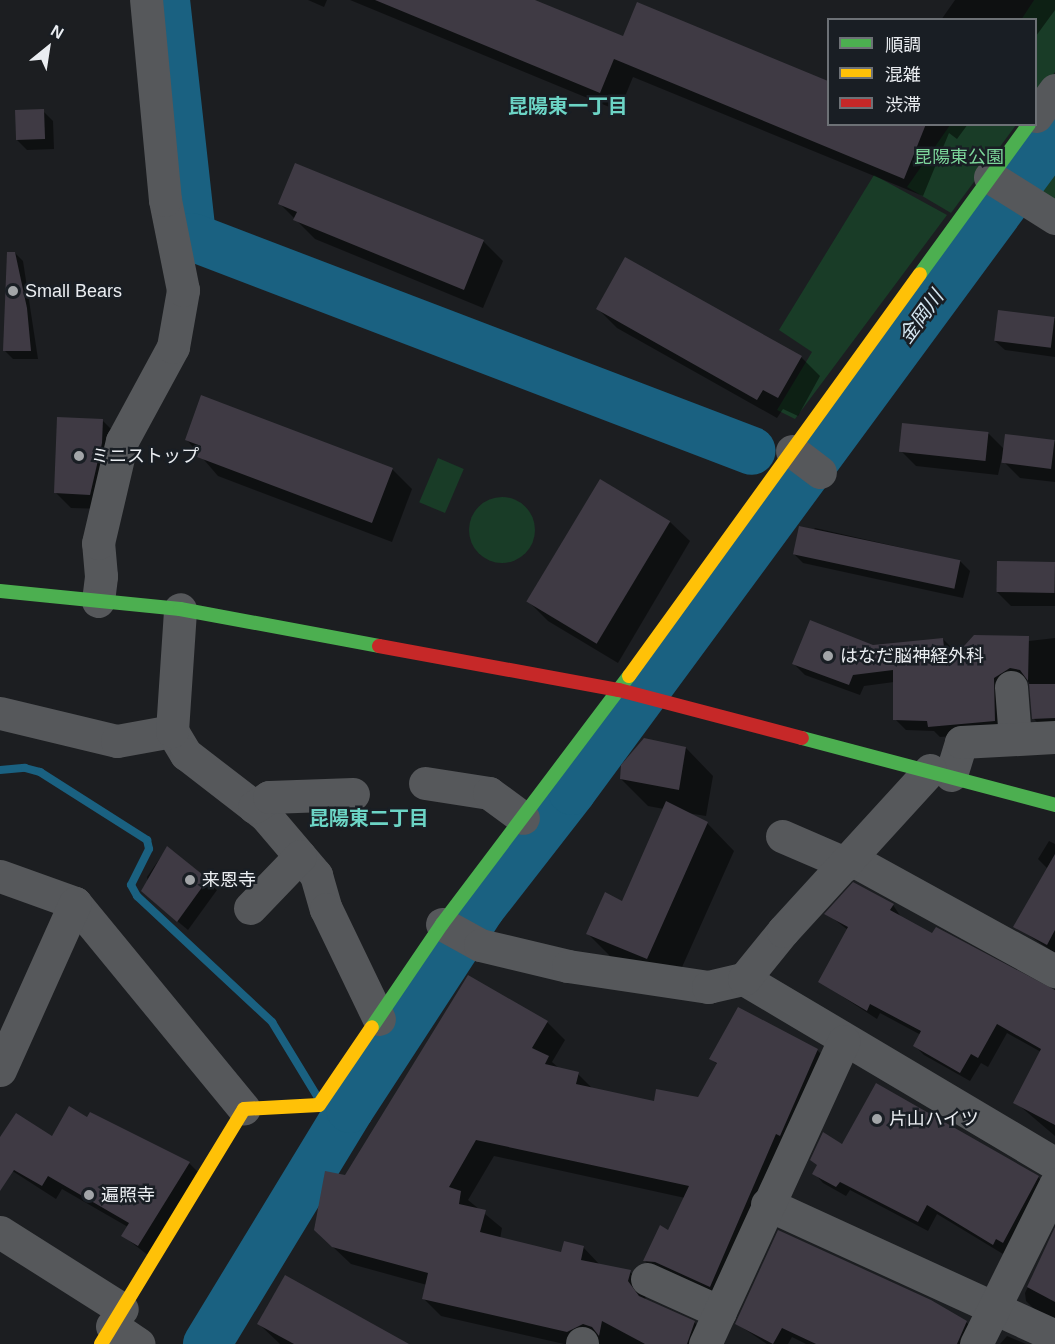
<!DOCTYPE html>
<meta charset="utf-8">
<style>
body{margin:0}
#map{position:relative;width:1055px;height:1344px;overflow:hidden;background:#1c1e21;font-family:Helvetica,"Noto Sans JP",sans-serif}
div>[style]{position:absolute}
.green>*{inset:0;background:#193c27;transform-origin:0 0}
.round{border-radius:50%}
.shadow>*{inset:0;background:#0007}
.stream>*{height:8px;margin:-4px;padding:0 4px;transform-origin:4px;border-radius:4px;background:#1a6181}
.river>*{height:48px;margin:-24px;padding:0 24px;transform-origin:24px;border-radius:24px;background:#1a6181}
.building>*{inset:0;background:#3f3a44;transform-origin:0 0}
.street>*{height:33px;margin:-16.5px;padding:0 16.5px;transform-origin:16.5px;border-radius:16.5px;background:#56585b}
.fast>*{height:14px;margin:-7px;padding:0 7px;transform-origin:7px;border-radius:7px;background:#4caf50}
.slow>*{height:14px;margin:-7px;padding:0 7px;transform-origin:7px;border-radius:7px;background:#ffc107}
.jam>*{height:14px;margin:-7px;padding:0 7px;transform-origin:7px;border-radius:7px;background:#c62828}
.dots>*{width:16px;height:16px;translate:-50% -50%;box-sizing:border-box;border:3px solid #191e24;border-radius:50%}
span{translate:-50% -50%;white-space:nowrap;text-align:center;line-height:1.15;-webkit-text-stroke:5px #191e24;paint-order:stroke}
.park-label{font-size:18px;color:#7cd59a}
.poi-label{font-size:18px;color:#eaedf1}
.left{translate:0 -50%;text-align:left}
.neighbourhood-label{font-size:20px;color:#6cd4c5;font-weight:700}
.water-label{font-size:20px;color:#d5e7f2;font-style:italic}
.legend{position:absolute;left:827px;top:18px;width:210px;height:108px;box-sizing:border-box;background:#191e24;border:2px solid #6d7176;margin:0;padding:8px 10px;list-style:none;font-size:18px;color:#eaedf1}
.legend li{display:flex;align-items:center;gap:12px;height:30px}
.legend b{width:30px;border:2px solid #6d7176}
.north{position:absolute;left:18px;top:18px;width:60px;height:60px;-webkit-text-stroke:4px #191e24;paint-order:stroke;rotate:30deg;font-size:16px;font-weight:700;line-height:24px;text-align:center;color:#eaedf1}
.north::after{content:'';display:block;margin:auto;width:21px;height:27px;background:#eaedf1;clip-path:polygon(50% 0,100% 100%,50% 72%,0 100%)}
</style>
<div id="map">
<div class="green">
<div style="clip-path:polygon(1034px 0,1055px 0,1055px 72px,1036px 98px,1036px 20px,1021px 20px)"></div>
<div style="clip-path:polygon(950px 125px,1016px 125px,951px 213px,907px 187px)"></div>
<div style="clip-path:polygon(1055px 166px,1055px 210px,1033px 196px)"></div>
<div style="clip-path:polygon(874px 175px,947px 215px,795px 419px,777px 410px,812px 352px,779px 330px)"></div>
<div style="left:438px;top:458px;width:28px;height:48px;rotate:23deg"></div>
<div class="round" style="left:469px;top:497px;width:66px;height:66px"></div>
</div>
<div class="shadow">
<div style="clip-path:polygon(308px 0,327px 0,324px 7px)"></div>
<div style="clip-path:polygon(350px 0,531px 0,624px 38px,638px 4px,828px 82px,828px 124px,968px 124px,957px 139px,949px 133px,923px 196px,633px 77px,619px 111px)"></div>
<div style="clip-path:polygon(955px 0,1055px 0,1055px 10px,1036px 36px,1036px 20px,941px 20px)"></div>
<div style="clip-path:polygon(43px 111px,53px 121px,54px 149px,27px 150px,17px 140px)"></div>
<div style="clip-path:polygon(296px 165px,483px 241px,503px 261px,483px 308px,315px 239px,280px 204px)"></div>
<div style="clip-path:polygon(15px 253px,23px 261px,38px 359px,13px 359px,5px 351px)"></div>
<div style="clip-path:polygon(598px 309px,801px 357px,820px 376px,798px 416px,783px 409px,777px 418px,617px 328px)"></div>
<div style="clip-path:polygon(1055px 318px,1055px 357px,1005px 350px,995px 341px)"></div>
<div style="clip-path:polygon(103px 421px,118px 436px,105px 509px,71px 508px,56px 493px)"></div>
<div style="clip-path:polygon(904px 424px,989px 434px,1004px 449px,998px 475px,916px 466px,901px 451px)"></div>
<div style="clip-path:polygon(186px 439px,392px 469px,412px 489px,392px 542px,218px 476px)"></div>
<div style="clip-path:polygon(1055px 441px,1055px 482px,1020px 478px,1005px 463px)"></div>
<div style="clip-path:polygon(670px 522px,690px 541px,618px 663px,548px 621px,529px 602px)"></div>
<div style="clip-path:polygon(815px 528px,960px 561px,970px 571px,963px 598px,803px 563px,793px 553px)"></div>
<div style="clip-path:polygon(1055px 563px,1055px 606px,1011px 606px,996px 591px)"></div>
<div style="clip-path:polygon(1055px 638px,1055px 730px,1045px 730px,1034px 719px,1029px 682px,1022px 678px,1005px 732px,940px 737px,934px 731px,906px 730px,895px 719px,894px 682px,864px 686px,860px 695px,805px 675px,794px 664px,873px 647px,943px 639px,954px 650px,954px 659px,1029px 641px)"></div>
<div style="clip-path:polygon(686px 748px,713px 776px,706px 816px,687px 813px,707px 823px,734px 851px,674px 985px,615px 961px,588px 934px,623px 903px,664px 809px,648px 806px,621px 779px)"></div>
<div style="clip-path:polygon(1049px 841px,1055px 844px,1055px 953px,1015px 926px,1048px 869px,1038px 859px)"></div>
<div style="clip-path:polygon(167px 848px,217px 890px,188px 930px,152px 900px,147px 877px)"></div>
<div style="clip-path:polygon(893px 905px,901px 917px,933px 935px,1046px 989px,1055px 989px,1055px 1136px,1015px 1102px,1041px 1052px,1007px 1033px,988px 1067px,981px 1063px,970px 1081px,924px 1055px,914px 1045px,921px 1035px,880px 1013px,877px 1019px,820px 982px,848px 930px,826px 913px)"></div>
<div style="clip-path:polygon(468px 977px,547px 1022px,565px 1040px,552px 1062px,560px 1069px,578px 1074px,593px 1089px,655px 1103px,699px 1099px,718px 1065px,711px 1059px,817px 1050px,835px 1068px,728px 1303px,662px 1278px,645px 1261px,669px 1232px,685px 1198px,494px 1156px,468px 1200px,502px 1228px,500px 1239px,562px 1254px,583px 1247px,600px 1265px,630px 1272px,647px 1289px,645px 1300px,694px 1322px,711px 1340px,710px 1344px,564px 1344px,441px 1316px,424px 1299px,427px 1285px,351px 1264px,315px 1230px)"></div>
<div style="clip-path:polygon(88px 1119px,189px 1163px,203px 1177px,153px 1259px,123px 1236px,128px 1227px,62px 1189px,56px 1199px,0 1163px,0 1140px,52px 1138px)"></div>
<div style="clip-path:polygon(843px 1146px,1038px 1177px,1048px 1187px,1003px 1254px,937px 1214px,928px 1231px,850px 1190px,846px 1196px,823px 1183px,814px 1173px)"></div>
<div style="clip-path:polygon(1055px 1231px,1055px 1321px,1037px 1312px,1026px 1301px,1025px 1293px)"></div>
<div style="clip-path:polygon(966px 1322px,976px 1332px,970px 1344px,806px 1344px,792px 1337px,788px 1344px,767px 1344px,737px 1324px)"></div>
<div style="clip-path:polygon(259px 1324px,406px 1344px,280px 1344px)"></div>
<div style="clip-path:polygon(1007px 1336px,1026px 1344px,1000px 1344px)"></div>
</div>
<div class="stream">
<div style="left:0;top:770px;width:25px;rotate:-5deg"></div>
<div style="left:25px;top:768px;width:16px;rotate:15deg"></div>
<div style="left:40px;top:772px;width:127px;rotate:32.4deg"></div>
<div style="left:147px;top:840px;width:9px;rotate:77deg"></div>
<div style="left:149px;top:849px;width:40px;rotate:116.6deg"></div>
<div style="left:131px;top:885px;width:13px;rotate:61deg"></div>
<div style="left:137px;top:896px;width:185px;rotate:43deg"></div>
<div style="left:272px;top:1022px;width:87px;rotate:58.7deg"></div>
<div style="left:325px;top:1106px;width:24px;rotate:52deg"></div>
</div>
<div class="river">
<div style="left:166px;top:0;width:238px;rotate:83.7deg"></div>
<div style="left:192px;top:237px;width:599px;rotate:20.91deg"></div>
<div style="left:207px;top:1344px;width:275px;rotate:-58.7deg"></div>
<div style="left:350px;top:1109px;width:240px;rotate:-56.9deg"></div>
<div style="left:481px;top:908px;width:148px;rotate:-52.1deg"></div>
<div style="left:572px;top:791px;width:815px;rotate:-53.64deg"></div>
</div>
<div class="building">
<div style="clip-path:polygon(375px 0,535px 0,623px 36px,637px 2px,828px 81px,828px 124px,926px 124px,904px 179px,614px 59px,600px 93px)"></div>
<div style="left:44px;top:109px;width:30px;height:29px;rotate:88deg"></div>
<div style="clip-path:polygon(295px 163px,484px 240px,464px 290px,293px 220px,297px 212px,278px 204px)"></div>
<div style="clip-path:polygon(7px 252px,15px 252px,27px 308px,31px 351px,3px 351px)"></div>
<div style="clip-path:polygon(625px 257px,802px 356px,778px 398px,763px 390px,757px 400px,596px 309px)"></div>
<div style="left:998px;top:310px;width:57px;height:31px;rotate:7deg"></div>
<div style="clip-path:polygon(201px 395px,393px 468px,372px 523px,197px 457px,201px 446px,185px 440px)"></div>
<div style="clip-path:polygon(57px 417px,103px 419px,102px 443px,90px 495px,54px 493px)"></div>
<div style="left:902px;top:423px;width:87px;height:29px;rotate:6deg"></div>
<div style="left:1005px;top:434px;width:50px;height:29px;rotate:7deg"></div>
<div style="left:600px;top:479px;width:82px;height:143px;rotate:31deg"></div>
<div style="left:799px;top:526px;width:165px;height:29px;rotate:12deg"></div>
<div style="left:997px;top:561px;width:58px;height:31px;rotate:1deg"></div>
<div style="clip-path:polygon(810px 620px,873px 645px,943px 638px,946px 666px,974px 635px,1029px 636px,1028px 681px,1020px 670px,1010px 668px,994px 678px,995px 721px,928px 727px,927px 721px,893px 720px,893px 670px,853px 675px,849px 685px,792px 664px)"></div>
<div style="clip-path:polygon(1029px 684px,1055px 684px,1055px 718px,1032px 719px)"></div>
<div style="clip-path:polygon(644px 738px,686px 747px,679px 790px,620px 779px,621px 765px)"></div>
<div style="clip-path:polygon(666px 801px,708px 822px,647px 959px,586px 934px,605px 892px,622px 901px)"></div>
<div style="clip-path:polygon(167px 846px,208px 879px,177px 922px,141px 891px)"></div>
<div style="clip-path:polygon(1055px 854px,1055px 930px,1047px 945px,1013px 927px)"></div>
<div style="clip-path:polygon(853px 882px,894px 904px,890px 910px,932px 933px,936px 927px,1055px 990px,1055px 1125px,1013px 1103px,1041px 1049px,997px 1024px,978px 1058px,971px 1054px,960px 1073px,913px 1046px,921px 1031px,870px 1004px,867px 1011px,818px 982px,848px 927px,824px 914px)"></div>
<div style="clip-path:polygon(468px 975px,548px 1021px,532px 1048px,549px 1056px,545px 1064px,579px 1072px,576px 1084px,654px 1101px,656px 1089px,698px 1097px,717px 1063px,709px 1059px,738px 1007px,818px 1049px,780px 1136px,776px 1134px,710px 1287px,655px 1262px,643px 1261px,660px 1225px,668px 1230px,689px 1186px,476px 1140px,449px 1187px,461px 1191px,459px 1204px,486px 1210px,480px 1232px,561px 1252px,564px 1241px,584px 1246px,581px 1260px,631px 1270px,628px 1281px,639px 1296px,695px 1321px,687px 1344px,645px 1344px,602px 1321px,599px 1336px,592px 1327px,583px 1324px,567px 1332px,422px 1299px,428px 1273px,332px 1247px,314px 1230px,325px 1171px,345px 1175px)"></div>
<div style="clip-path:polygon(876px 1083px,1039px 1176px,1003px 1243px,996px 1239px,993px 1245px,927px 1205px,918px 1222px,840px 1182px,836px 1187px,812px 1174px,817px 1165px,810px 1160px,823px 1132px,842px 1144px)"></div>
<div style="clip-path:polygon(69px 1106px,87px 1117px,90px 1112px,190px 1162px,138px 1246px,121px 1236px,129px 1223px,48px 1176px,42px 1186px,14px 1170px,0 1191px,0 1137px,16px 1113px,52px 1136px)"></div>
<div style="clip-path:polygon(1055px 1227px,1055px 1302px,1027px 1287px)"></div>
<div style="clip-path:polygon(778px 1230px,931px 1300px,967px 1321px,957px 1344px,816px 1344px,782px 1328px,773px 1344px,735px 1324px)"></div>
<div style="clip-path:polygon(285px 1275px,409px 1344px,294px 1344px,257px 1324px)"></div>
</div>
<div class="street">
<div style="left:1036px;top:116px;width:32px;rotate:-54deg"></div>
<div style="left:990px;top:177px;width:77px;rotate:32.2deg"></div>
<div style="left:792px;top:451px;width:35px;rotate:37deg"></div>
<div style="left:98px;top:601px;width:25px;rotate:-83deg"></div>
<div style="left:101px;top:576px;width:33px;rotate:-95deg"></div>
<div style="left:98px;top:543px;width:105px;rotate:-76.8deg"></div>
<div style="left:122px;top:441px;width:107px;rotate:-61.5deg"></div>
<div style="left:173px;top:347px;width:58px;rotate:-80deg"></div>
<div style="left:183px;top:290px;width:92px;rotate:-101.3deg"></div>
<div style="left:165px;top:200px;width:201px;rotate:-95.4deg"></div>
<div style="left:1011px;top:687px;width:52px;rotate:85.6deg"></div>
<div style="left:0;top:713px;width:120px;rotate:13.5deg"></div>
<div style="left:117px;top:741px;width:56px;rotate:-10.3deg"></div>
<div style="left:172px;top:731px;width:27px;rotate:59deg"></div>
<div style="left:186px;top:754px;width:100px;rotate:37.7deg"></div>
<div style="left:265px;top:815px;width:79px;rotate:49.6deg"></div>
<div style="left:316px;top:875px;width:35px;rotate:74deg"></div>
<div style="left:326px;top:909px;width:122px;rotate:64.3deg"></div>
<div style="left:172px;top:731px;width:122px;rotate:-86.2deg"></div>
<div style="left:951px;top:775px;width:34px;rotate:-73deg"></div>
<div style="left:961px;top:742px;width:94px;rotate:-3deg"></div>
<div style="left:425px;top:783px;width:65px;rotate:8.9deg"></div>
<div style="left:489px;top:793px;width:42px;rotate:36.3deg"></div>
<div style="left:254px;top:807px;width:18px;rotate:-34deg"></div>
<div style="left:269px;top:797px;width:84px;rotate:-2deg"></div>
<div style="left:782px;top:836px;width:71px;rotate:23.3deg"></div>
<div style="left:851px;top:859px;width:233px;rotate:28.8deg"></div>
<div style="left:0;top:876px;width:80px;rotate:19.8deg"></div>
<div style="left:75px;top:903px;width:266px;rotate:50.6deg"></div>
<div style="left:250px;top:908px;width:72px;rotate:-46.1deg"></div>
<div style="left:442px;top:924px;width:43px;rotate:28.9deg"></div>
<div style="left:480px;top:945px;width:90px;rotate:13.4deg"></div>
<div style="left:568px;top:966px;width:142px;rotate:8.5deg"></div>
<div style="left:708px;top:987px;width:37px;rotate:-13deg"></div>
<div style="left:744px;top:979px;width:362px;rotate:30.7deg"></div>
<div style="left:744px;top:979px;width:62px;rotate:-50.9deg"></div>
<div style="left:783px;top:931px;width:218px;rotate:-47.6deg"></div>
<div style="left:0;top:1070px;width:183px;rotate:-65.8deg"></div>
<div style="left:767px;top:1204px;width:317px;rotate:24.6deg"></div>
<div style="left:0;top:1232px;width:144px;rotate:32.3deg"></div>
<div style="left:647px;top:1279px;width:80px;rotate:24.3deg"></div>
<div style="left:112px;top:1326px;width:32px;rotate:34deg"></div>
<div style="left:582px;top:1344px;width:1px;rotate:-90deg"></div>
<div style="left:705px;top:1344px;width:333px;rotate:-65.4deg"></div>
<div style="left:976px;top:1344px;width:178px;rotate:-63.6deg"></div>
</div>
<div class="fast">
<div style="left:920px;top:274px;width:185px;rotate:-54deg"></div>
<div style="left:0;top:591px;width:181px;rotate:5.7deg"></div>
<div style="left:180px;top:609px;width:202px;rotate:10.5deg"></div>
<div style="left:802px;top:738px;width:262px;rotate:14.8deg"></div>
<div style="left:372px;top:1027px;width:125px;rotate:-55.8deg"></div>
<div style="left:442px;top:924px;width:311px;rotate:-53deg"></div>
</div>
<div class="slow">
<div style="left:629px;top:676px;width:496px;rotate:-54.1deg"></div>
<div style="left:101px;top:1344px;width:275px;rotate:-58.7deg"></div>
<div style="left:244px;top:1109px;width:75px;rotate:-3.1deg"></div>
<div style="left:319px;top:1105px;width:94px;rotate:-55.8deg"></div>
</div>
<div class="jam">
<div style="left:379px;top:646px;width:244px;rotate:10.4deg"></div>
<div style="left:619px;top:690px;width:189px;rotate:14.7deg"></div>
</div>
<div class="dots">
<div style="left:13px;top:291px;background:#a2a5a8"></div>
<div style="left:79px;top:456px;background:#a2a5a8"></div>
<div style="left:828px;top:656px;background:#a2a5a8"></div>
<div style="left:190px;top:880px;background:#a2a5a8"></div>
<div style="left:877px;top:1119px;background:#a2a5a8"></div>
<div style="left:89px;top:1195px;background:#a2a5a8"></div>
</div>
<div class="park-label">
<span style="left:959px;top:157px">昆陽東公園</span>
</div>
<div class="poi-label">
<span class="left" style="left:25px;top:291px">Small Bears</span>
<span class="left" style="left:91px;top:456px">ミニストップ</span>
<span class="left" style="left:840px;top:656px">はなだ脳神経外科</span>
<span class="left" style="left:202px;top:880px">来恩寺</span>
<span class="left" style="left:889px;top:1119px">片山ハイツ</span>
<span class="left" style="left:101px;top:1195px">遍照寺</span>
</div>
<div class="neighbourhood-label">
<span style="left:568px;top:106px">昆陽東一丁目</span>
<span style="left:369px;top:818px">昆陽東二丁目</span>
</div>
<div class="water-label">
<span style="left:921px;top:317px;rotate:-54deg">金岡川</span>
</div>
<ul class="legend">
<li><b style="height:8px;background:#4caf50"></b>順調</li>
<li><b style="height:8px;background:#ffc107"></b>混雑</li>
<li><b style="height:8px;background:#c62828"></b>渋滞</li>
</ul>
<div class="north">N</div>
</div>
